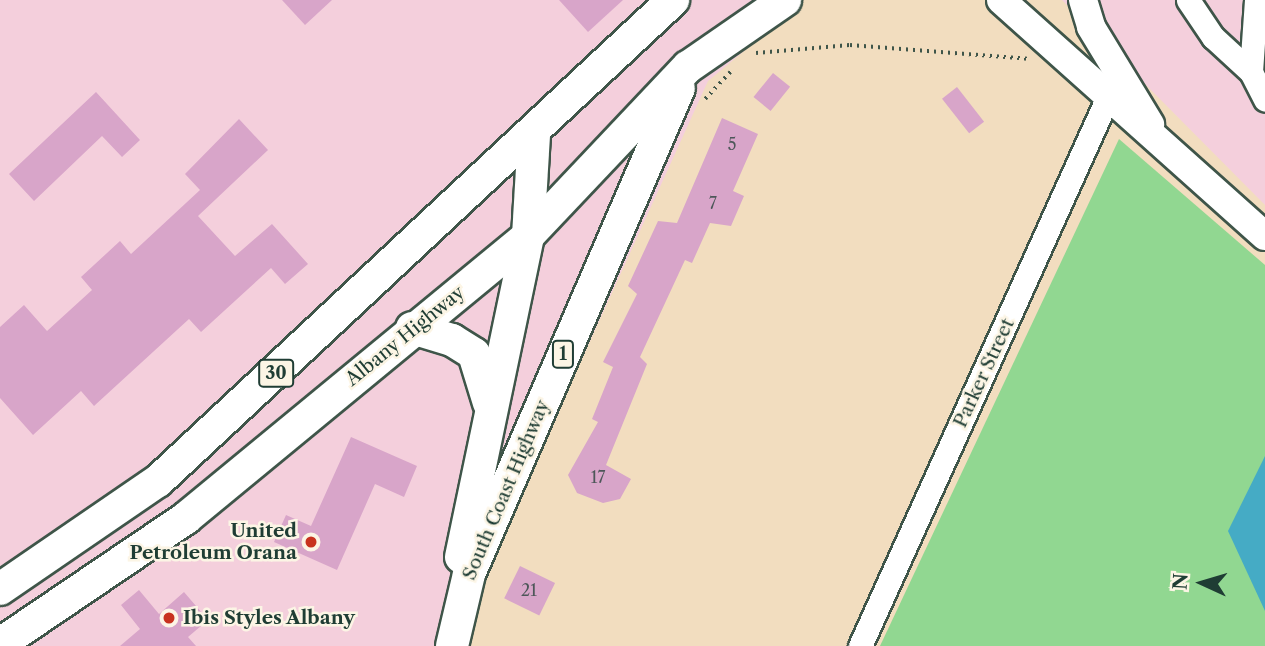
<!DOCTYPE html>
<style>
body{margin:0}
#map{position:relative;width:1265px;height:646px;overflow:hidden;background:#f2ddbf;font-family:"Libre Caslon Text",serif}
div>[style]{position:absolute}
.built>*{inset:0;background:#f4cfdc}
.green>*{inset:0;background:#91d791}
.water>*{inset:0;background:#45abc5}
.building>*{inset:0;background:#d8a5c9;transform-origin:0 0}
.path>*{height:3.5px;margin-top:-1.75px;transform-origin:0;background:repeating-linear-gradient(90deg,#3f5549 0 2px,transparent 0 7px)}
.roads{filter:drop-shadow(2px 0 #3f5549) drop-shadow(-2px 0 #3f5549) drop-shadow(0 2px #3f5549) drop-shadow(0 -2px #3f5549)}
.minor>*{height:23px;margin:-11.5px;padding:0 11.5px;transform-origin:11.5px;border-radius:11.5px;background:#fff}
.major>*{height:28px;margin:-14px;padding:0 14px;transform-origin:14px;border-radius:14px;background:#fff}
.highway>*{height:32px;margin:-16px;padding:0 16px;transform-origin:16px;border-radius:16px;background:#fff}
.dots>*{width:19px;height:19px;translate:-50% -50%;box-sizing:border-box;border:4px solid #fcf5e5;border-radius:50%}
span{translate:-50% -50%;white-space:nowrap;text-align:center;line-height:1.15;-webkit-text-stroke:5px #fcf5e5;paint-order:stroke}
.number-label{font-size:16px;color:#4d5759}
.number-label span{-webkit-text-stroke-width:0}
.shield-label span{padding:2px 5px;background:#fcf5e5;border:2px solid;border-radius:5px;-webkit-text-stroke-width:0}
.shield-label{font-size:18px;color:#1f3d34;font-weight:700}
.street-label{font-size:19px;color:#1f3d34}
.poi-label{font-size:19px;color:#1f3d34;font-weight:700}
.right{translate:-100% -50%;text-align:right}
.left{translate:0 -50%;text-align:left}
.north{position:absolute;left:1167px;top:548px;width:70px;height:70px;-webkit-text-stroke:5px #fcf5e5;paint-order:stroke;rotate:274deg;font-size:19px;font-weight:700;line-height:28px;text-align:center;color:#1f3d34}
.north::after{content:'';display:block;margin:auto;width:24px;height:32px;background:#1f3d34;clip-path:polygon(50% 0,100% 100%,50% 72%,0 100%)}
</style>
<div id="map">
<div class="built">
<div style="clip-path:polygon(0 0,782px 0,791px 12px,708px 81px,475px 595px,460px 646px,0 646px)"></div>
<div style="clip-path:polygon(1062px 0,1265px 0,1265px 205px,1148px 87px)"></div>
</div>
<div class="green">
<div style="clip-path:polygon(1119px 139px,1265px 265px,1265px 646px,880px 646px)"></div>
</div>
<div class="water">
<div style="clip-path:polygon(1265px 456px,1265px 611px,1228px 531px)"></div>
</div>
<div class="building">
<div style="clip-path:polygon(282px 0,332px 0,305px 25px)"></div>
<div style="clip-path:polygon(559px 0,623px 0,588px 32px)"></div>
<div style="left:773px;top:73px;width:22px;height:31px;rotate:39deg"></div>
<div style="left:957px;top:87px;width:44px;height:19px;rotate:52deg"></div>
<div style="clip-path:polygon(96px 92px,140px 140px,122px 157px,102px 136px,34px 201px,9px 174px)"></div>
<div style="clip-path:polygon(722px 118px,758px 134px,733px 191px,744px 196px,731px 226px,710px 223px,692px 263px,685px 260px,640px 357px,647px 364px,606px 465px,631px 479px,620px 499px,603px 503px,577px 493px,568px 475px,598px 422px,592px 419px,613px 367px,603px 362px,637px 294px,628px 286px,658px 221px,677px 223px)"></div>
<div style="clip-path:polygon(239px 119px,268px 150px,198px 216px,235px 256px,272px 224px,308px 264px,285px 284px,271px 268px,201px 332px,189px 319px,94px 406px,81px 391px,33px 435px,0 398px,0 327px,24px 305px,47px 331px,92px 290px,81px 277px,120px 241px,131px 254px,200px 190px,185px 174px)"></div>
<div style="clip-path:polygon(351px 437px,417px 466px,404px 497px,375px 484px,337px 570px,274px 542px,286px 515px,311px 526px)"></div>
<div style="left:520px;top:566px;width:39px;height:36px;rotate:26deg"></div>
<div style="clip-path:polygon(139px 590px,159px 614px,184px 592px,208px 620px,188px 637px,196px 646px,120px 646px,140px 629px,121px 605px)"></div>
</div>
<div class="path">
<div style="left:756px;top:53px;width:94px;rotate:-4.9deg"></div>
<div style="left:850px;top:45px;width:181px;rotate:4.4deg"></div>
<div style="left:705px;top:99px;width:38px;rotate:-47deg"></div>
</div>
<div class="roads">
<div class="minor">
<div style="left:1188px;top:0;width:45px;rotate:56deg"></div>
<div style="left:1213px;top:37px;width:52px;rotate:42.6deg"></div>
<div style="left:1256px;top:0;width:72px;rotate:94deg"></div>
<div style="left:1251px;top:72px;width:31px;rotate:63deg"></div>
<div style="left:860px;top:646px;width:600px;rotate:-65.7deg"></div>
</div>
<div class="major">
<div style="left:1001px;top:0;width:354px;rotate:41.8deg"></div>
<div style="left:1083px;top:0;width:28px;rotate:73deg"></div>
<div style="left:1091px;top:27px;width:114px;rotate:58.7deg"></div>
</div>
<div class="highway">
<div style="left:412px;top:328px;width:42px;rotate:16.7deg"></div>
<div style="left:452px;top:340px;width:26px;rotate:32deg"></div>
<div style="left:474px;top:354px;width:51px;rotate:73deg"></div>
<div style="left:461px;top:557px;width:328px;rotate:-78.2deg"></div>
<div style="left:528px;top:236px;width:101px;rotate:-86.6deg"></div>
<div style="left:0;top:589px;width:191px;rotate:-34.4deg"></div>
<div style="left:158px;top:481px;width:705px;rotate:-43.04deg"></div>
<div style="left:0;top:644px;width:225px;rotate:-34.1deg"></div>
<div style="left:186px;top:518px;width:443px;rotate:-39.5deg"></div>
<div style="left:528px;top:236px;width:233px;rotate:-46.6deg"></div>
<div style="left:688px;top:67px;width:118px;rotate:-34.6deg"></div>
<div style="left:452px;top:646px;width:74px;rotate:-76.7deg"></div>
<div style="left:469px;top:574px;width:529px;rotate:-66.63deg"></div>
</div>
</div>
<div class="dots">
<div style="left:311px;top:542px;background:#c8321e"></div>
<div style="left:169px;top:618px;background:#c8321e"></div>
</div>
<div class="number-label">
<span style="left:732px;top:144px">5</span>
<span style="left:713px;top:203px">7</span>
<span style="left:598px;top:477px">17</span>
<span style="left:529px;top:590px">21</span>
</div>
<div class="shield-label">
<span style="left:563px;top:354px">1</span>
<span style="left:276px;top:373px">30</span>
</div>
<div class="street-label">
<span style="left:405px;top:336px;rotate:-39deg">Albany Highway</span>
<span style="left:984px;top:373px;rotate:-65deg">Parker Street</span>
<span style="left:506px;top:490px;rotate:-67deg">South Coast Highway</span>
</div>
<div class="poi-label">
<span class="right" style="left:297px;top:542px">United<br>Petroleum Orana</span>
<span class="left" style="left:183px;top:618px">Ibis Styles Albany</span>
</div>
<div class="north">N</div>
</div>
